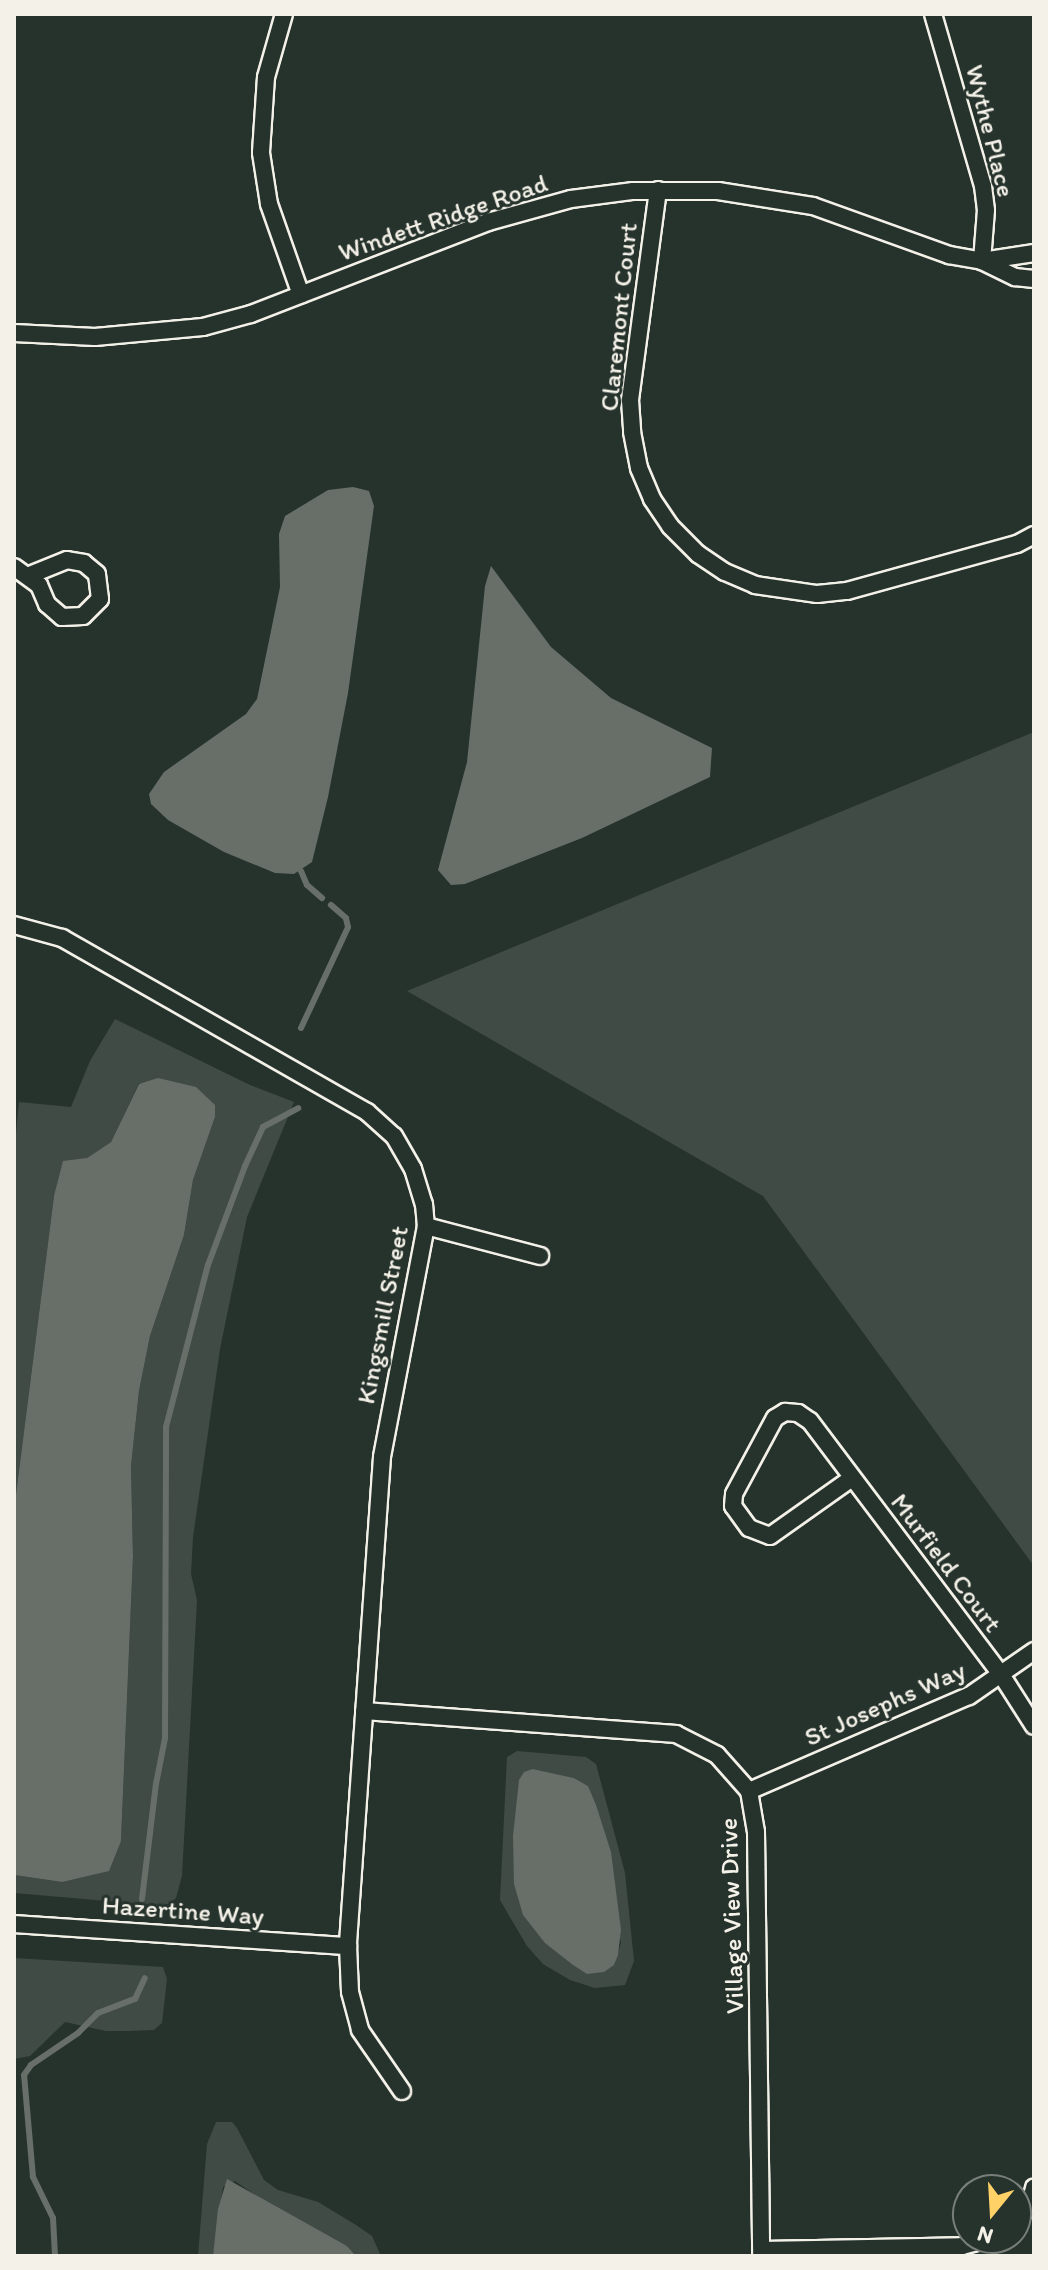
<!DOCTYPE html>
<style>
body{margin:0}
#map{position:relative;width:1048px;height:2270px;overflow:hidden;background:#26332d;font-family:Itim,sans-serif}
div>[style]{position:absolute}
.green>*{inset:0;background:#414b45}
.water>*{inset:0;background:#676f68}
.stream>*{height:6px;margin:-3px;padding:0 3px;transform-origin:3px;border-radius:3px;background:#676f68}
.roads{filter:drop-shadow(2px 0 #f4f1e8) drop-shadow(-2px 0 #f4f1e8) drop-shadow(0 2px #f4f1e8) drop-shadow(0 -2px #f4f1e8)}
.minor>*{height:16px;margin:-8px;padding:0 8px;transform-origin:8px;border-radius:8px;background:#26332d}
span{translate:-50% -50%;white-space:nowrap;text-align:center;line-height:1.15;-webkit-text-stroke:6px #26332d;paint-order:stroke}
.street-label{font-size:26px;color:#f4f1e8}
.frame{position:absolute;inset:0;border:16px solid #f4f1e8;pointer-events:none}
.north{position:absolute;left:952px;top:2174px;width:80px;height:80px;box-sizing:border-box;background:#26332d;border:2px solid #787f78;border-radius:50%;rotate:198deg;font-size:22px;font-weight:700;line-height:32px;text-align:center;color:#f4f1e8}
.north::after{content:'';display:block;margin:auto;width:28px;height:36px;background:#ffd166;clip-path:polygon(50% 0,100% 100%,50% 72%,0 100%)}
</style>
<div id="map">
<div class="green">
<div style="clip-path:polygon(1034px 732px,1034px 1566px,763px 1196px,407px 991px)"></div>
<div style="clip-path:polygon(115px 1019px,250px 1085px,294px 1102px,247px 1217px,220px 1349px,193px 1537px,191px 1574px,197px 1600px,182px 1876px,176px 1898px,166px 1906px,14px 1893px,14px 1875px,62px 1882px,121px 1841px,133px 1556px,131px 1466px,139px 1391px,150px 1336px,184px 1235px,193px 1180px,215px 1117px,139px 1083px,111px 1142px,87px 1158px,54px 1196px,14px 1510px,14px 1155px,19px 1102px,71px 1107px,90px 1061px)"></div>
<div style="clip-path:polygon(evenodd,517px 1751px,586px 1757px,596px 1764px,625px 1873px,634px 1961px,625px 1985px,595px 1988px,570px 1980px,543px 1964px,527px 1946px,500px 1900px,507px 1757px,517px 1751px,533px 1769px,574px 1778px,588px 1786px,621px 1943px,614px 1965px,533px 1769px)"></div>
<div style="clip-path:polygon(14px 1958px,163px 1967px,167px 1979px,162px 2023px,154px 2030px,129px 2031px,106px 2031px,65px 2022px,30px 2056px,14px 2059px)"></div>
<div style="clip-path:polygon(216px 2122px,232px 2122px,237px 2128px,264px 2180px,278px 2190px,318px 2202px,356px 2225px,372px 2236px,381px 2256px,356px 2256px,347px 2246px,271px 2206px,235px 2181px,223px 2187px,213px 2256px,198px 2256px,207px 2144px)"></div>
</div>
<div class="water">
<div style="clip-path:polygon(353px 487px,369px 491px,374px 506px,348px 693px,328px 797px,312px 862px,294px 874px,275px 873px,224px 852px,168px 820px,151px 804px,149px 794px,164px 772px,246px 714px,257px 699px,280px 587px,279px 534px,285px 516px,328px 490px)"></div>
<div style="clip-path:polygon(491px 566px,551px 647px,611px 698px,712px 748px,710px 777px,582px 838px,465px 884px,451px 885px,438px 870px,467px 762px,485px 586px)"></div>
<div style="clip-path:polygon(158px 1078px,196px 1087px,215px 1105px,215px 1117px,193px 1180px,184px 1235px,150px 1336px,139px 1391px,131px 1466px,133px 1556px,121px 1841px,109px 1871px,62px 1882px,14px 1875px,14px 1510px,54px 1196px,63px 1161px,87px 1158px,111px 1142px,139px 1084px)"></div>
<div style="clip-path:polygon(533px 1769px,574px 1778px,588px 1786px,596px 1805px,611px 1852px,621px 1930px,618px 1955px,614px 1965px,604px 1972px,587px 1974px,573px 1965px,545px 1943px,523px 1915px,514px 1884px,513px 1836px,519px 1780px,524px 1772px)"></div>
<div style="clip-path:polygon(227px 2179px,347px 2246px,356px 2256px,213px 2256px,218px 2209px)"></div>
</div>
<div class="stream">
<div style="left:301px;top:871px;width:15px;rotate:67deg"></div>
<div style="left:307px;top:885px;width:20px;rotate:41deg"></div>
<div style="left:301px;top:1028px;width:111px;rotate:-65deg"></div>
<div style="left:348px;top:927px;width:9px;rotate:-103deg"></div>
<div style="left:346px;top:918px;width:20px;rotate:-139deg"></div>
<div style="left:142px;top:1899px;width:116px;rotate:-83.1deg"></div>
<div style="left:156px;top:1784px;width:47px;rotate:-78.9deg"></div>
<div style="left:165px;top:1738px;width:311px;rotate:-89.8deg"></div>
<div style="left:166px;top:1427px;width:167px;rotate:-75.5deg"></div>
<div style="left:208px;top:1265px;width:106px;rotate:-69.5deg"></div>
<div style="left:245px;top:1166px;width:43px;rotate:-65.2deg"></div>
<div style="left:263px;top:1127px;width:40px;rotate:-28deg"></div>
<div style="left:55px;top:2256px;width:38px;rotate:-93deg"></div>
<div style="left:53px;top:2218px;width:46px;rotate:-116deg"></div>
<div style="left:33px;top:2177px;width:102px;rotate:-95deg"></div>
<div style="left:24px;top:2075px;width:12px;rotate:-55deg"></div>
<div style="left:31px;top:2065px;width:57px;rotate:-34.2deg"></div>
<div style="left:78px;top:2033px;width:28px;rotate:-45deg"></div>
<div style="left:98px;top:2013px;width:40px;rotate:-21deg"></div>
<div style="left:135px;top:1999px;width:23px;rotate:-65deg"></div>
</div>
<div class="roads">
<div class="minor">
<div style="left:284px;top:14px;width:66px;rotate:105.9deg"></div>
<div style="left:266px;top:77px;width:76px;rotate:93.8deg"></div>
<div style="left:261px;top:153px;width:52px;rotate:81.1deg"></div>
<div style="left:269px;top:204px;width:96px;rotate:70.6deg"></div>
<div style="left:933px;top:14px;width:179px;rotate:73.8deg"></div>
<div style="left:983px;top:186px;width:24px;rotate:83deg"></div>
<div style="left:986px;top:210px;width:51px;rotate:94.5deg"></div>
<div style="left:658px;top:190px;width:212px;rotate:97.6deg"></div>
<div style="left:630px;top:400px;width:32px;rotate:86deg"></div>
<div style="left:632px;top:432px;width:37px;rotate:79deg"></div>
<div style="left:639px;top:468px;width:34px;rotate:67deg"></div>
<div style="left:652px;top:499px;width:32px;rotate:56deg"></div>
<div style="left:670px;top:526px;width:40px;rotate:45deg"></div>
<div style="left:698px;top:554px;width:32px;rotate:34deg"></div>
<div style="left:725px;top:572px;width:33px;rotate:23deg"></div>
<div style="left:755px;top:585px;width:63px;rotate:8.3deg"></div>
<div style="left:817px;top:594px;width:30px;rotate:-6deg"></div>
<div style="left:847px;top:591px;width:176px;rotate:-15.5deg"></div>
<div style="left:1017px;top:544px;width:19px;rotate:-28deg"></div>
<div style="left:982px;top:261px;width:53px;rotate:-8.7deg"></div>
<div style="left:14px;top:333px;width:81px;rotate:2.8deg"></div>
<div style="left:95px;top:337px;width:108px;rotate:-5.3deg"></div>
<div style="left:203px;top:327px;width:50px;rotate:-15.2deg"></div>
<div style="left:251px;top:314px;width:254px;rotate:-21.2deg"></div>
<div style="left:488px;top:222px;width:86px;rotate:-15.5deg"></div>
<div style="left:571px;top:199px;width:63px;rotate:-7.4deg"></div>
<div style="left:633px;top:191px;width:85px"></div>
<div style="left:718px;top:191px;width:96px;rotate:9deg"></div>
<div style="left:813px;top:206px;width:145px;rotate:19.8deg"></div>
<div style="left:949px;top:255px;width:34px;rotate:10deg"></div>
<div style="left:982px;top:261px;width:37px;rotate:26deg"></div>
<div style="left:1015px;top:277px;width:19px;rotate:6deg"></div>
<div style="left:14px;top:567px;width:31px;rotate:36deg"></div>
<div style="left:39px;top:585px;width:21px;rotate:67deg"></div>
<div style="left:47px;top:604px;width:20px;rotate:41deg"></div>
<div style="left:62px;top:617px;width:21px;rotate:-3deg"></div>
<div style="left:83px;top:616px;width:24px;rotate:-45deg"></div>
<div style="left:100px;top:599px;width:25px;rotate:-97deg"></div>
<div style="left:97px;top:574px;width:17px;rotate:-140deg"></div>
<div style="left:84px;top:563px;width:17px;rotate:-170deg"></div>
<div style="left:67px;top:560px;width:40px;rotate:158deg"></div>
<div style="left:14px;top:925px;width:50px;rotate:15.2deg"></div>
<div style="left:62px;top:938px;width:351px;rotate:29.7deg"></div>
<div style="left:367px;top:1112px;width:36px;rotate:42deg"></div>
<div style="left:394px;top:1136px;width:38px;rotate:60deg"></div>
<div style="left:413px;top:1169px;width:37px;rotate:73deg"></div>
<div style="left:424px;top:1204px;width:22px;rotate:85deg"></div>
<div style="left:426px;top:1226px;width:235px;rotate:100.8deg"></div>
<div style="left:382px;top:1457px;width:490px;rotate:94deg"></div>
<div style="left:348px;top:1946px;width:46px;rotate:87.5deg"></div>
<div style="left:350px;top:1992px;width:39px;rotate:75deg"></div>
<div style="left:360px;top:2030px;width:74px;rotate:55.5deg"></div>
<div style="left:426px;top:1226px;width:118px;rotate:14.7deg"></div>
<div style="left:852px;top:1478px;width:100px;rotate:144.7deg"></div>
<div style="left:770px;top:1536px;width:22px;rotate:-159deg"></div>
<div style="left:749px;top:1528px;width:27px;rotate:-126deg"></div>
<div style="left:733px;top:1506px;width:12px;rotate:-85deg"></div>
<div style="left:734px;top:1494px;width:86px;rotate:-61.7deg"></div>
<div style="left:775px;top:1418px;width:12px;rotate:-31deg"></div>
<div style="left:785px;top:1412px;width:13px;rotate:4deg"></div>
<div style="left:798px;top:1413px;width:14px;rotate:34deg"></div>
<div style="left:810px;top:1421px;width:319px;rotate:53deg"></div>
<div style="left:1002px;top:1676px;width:59px;rotate:57.4deg"></div>
<div style="left:364px;top:1711px;width:313px;rotate:4.2deg"></div>
<div style="left:676px;top:1734px;width:46px;rotate:27.1deg"></div>
<div style="left:717px;top:1755px;width:48px;rotate:48.4deg"></div>
<div style="left:749px;top:1791px;width:42px;rotate:80.3deg"></div>
<div style="left:756px;top:1832px;width:424px;rotate:89.3deg"></div>
<div style="left:749px;top:1791px;width:240px;rotate:-23.4deg"></div>
<div style="left:969px;top:1696px;width:79px;rotate:-34.7deg"></div>
<div style="left:14px;top:1924px;width:335px;rotate:3.8deg"></div>
<div style="left:1016px;top:2222px;width:24px;rotate:-54deg"></div>
<div style="left:1030px;top:2203px;width:16px;rotate:-75deg"></div>
<div style="left:762px;top:2250px;width:200px;rotate:-1.1deg"></div>
<div style="left:962px;top:2246px;width:30px;rotate:-15deg"></div>
</div>
</div>
<div class="street-label">
<span style="left:990px;top:131px;rotate:76deg">Wythe Place</span>
<span style="left:443px;top:218px;rotate:-19deg">Windett Ridge Road</span>
<span style="left:619px;top:317px;rotate:-84deg">Claremont Court</span>
<span style="left:383px;top:1315px;rotate:-79deg">Kingsmill Street</span>
<span style="left:946px;top:1563px;rotate:53deg">Murfield Court</span>
<span style="left:885px;top:1704px;rotate:-24deg">St Josephs Way</span>
<span style="left:183px;top:1911px;rotate:4deg">Hazertine Way</span>
<span style="left:732px;top:1916px;rotate:-92deg">Village View Drive</span>
</div>
<div class="frame"></div>
<div class="north">N</div>
</div>
